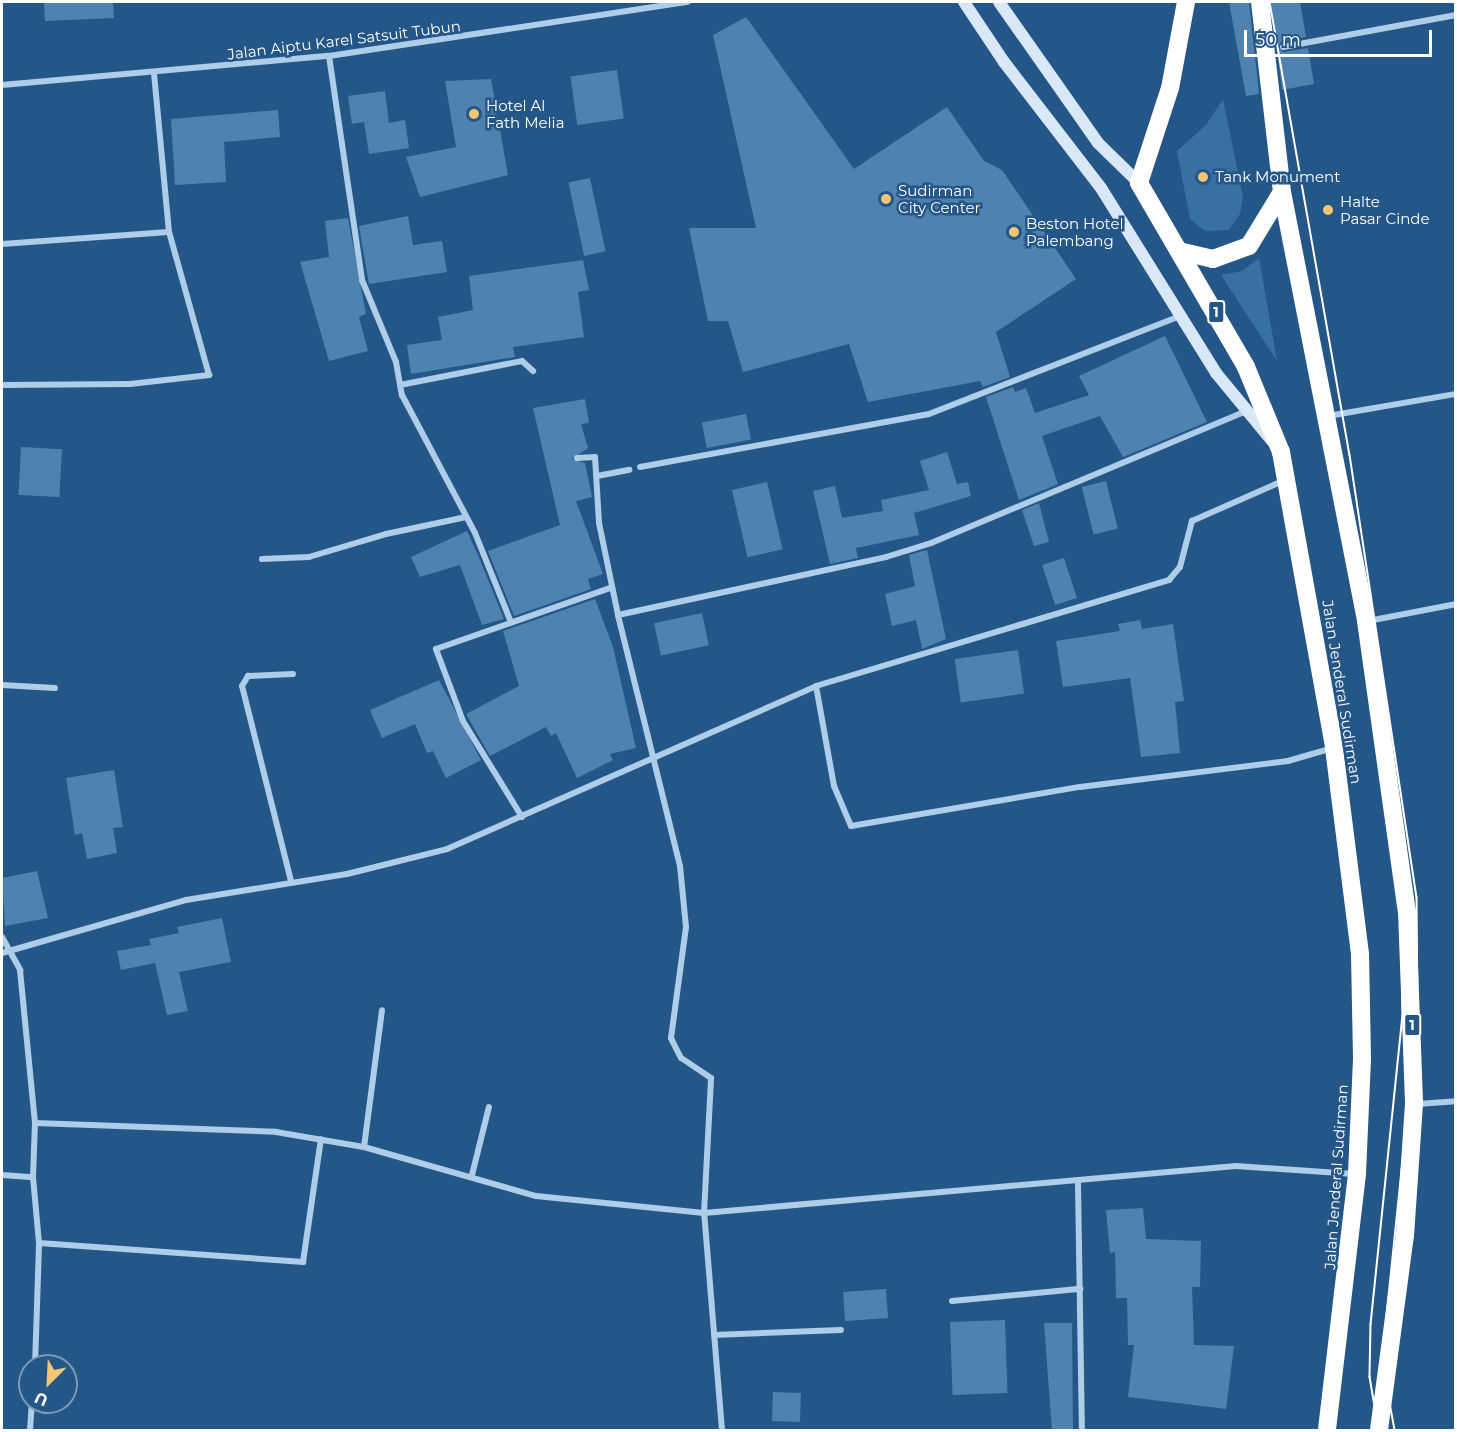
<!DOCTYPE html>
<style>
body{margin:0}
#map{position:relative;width:1457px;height:1432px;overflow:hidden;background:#245687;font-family:Montserrat,sans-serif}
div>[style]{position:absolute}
.green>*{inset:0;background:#3870a3}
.building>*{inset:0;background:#5082b0;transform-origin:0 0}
.street>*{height:6px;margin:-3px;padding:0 3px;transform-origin:3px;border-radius:3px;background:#aecde9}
.secondary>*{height:12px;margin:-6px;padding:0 6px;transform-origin:6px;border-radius:6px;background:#d9e8f7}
.highway>*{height:18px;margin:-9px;padding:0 9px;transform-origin:9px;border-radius:9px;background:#fff}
.tram>*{height:1.5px;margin:-0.75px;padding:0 0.75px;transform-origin:0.75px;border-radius:0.75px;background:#fff}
.dots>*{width:16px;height:16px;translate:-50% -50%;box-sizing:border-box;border:3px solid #245687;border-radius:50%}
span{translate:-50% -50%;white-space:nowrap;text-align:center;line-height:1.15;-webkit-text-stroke:5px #245687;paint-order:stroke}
.shield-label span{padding:2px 4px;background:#245687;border:2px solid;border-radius:4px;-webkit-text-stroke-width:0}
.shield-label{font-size:14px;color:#fff;font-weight:700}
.street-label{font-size:15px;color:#fff}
.poi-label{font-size:15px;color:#fff}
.left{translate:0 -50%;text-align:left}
.frame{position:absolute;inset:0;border:3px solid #fff;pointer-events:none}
.north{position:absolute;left:18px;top:1354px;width:60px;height:60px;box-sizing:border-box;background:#245687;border:2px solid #7c9ab7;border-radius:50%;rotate:204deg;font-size:16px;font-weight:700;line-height:24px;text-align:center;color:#fff}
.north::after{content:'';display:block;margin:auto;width:21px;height:27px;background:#f4c572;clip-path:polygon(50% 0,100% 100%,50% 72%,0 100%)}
.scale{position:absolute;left:1244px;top:30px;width:188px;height:27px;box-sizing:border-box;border:3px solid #fff;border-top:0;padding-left:8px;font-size:18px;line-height:21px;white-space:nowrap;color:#fff;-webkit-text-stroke:4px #245687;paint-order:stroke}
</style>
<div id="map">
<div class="green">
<div style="clip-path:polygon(1223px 99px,1243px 197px,1240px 214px,1229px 230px,1205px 231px,1190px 219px,1177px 151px,1206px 125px)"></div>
<div style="clip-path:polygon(1259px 258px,1277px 361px,1221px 275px,1242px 271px)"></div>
</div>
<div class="building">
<div style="clip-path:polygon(44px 2px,113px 2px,114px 18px,45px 21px)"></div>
<div style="clip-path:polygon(1229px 2px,1249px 2px,1259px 94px,1246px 96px)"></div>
<div style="clip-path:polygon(1271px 2px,1300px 2px,1306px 37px,1281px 42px,1278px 47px,1283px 52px,1308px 48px,1314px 84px,1282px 90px)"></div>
<div style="clip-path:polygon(746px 17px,854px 169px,947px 107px,984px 161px,1002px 170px,1076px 279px,996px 332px,1010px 377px,983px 387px,980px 381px,868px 402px,849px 344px,743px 372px,728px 321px,708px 321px,689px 228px,756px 228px,713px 35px)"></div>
<div style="left:617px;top:70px;width:49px;height:47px;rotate:82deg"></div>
<div style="clip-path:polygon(491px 79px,508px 175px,420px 197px,406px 157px,456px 147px,445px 81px)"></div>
<div style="clip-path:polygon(385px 91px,389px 123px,405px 120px,409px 148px,369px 154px,364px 122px,352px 124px,348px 96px)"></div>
<div style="clip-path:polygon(278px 110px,280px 137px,224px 142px,226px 182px,175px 185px,171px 119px)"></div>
<div style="left:590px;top:178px;width:75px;height:22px;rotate:78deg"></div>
<div style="clip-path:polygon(408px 216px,413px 245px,442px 241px,447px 272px,369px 284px,359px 226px)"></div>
<div style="clip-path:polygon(348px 218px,366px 314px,359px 317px,368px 351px,329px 361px,300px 262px,329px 257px,325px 221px)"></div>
<div style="clip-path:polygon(583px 260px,589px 290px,578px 292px,584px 337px,513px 347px,515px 357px,411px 374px,407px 345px,442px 340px,438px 317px,473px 310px,469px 276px)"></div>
<div style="clip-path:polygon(1165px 336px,1207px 422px,1123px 457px,1100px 416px,1042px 436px,1058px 484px,1019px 500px,986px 397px,1013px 387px,1015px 392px,1026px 388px,1035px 413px,1089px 395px,1079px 376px)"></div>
<div style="clip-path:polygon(585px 399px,589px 423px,581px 424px,588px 448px,572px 459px,585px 463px,592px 497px,576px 501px,603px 574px,588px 579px,591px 589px,514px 616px,488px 551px,560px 525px,533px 408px)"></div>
<div style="left:746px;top:414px;width:26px;height:45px;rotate:79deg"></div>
<div style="left:21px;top:447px;width:41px;height:48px;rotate:3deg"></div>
<div style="clip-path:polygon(947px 452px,957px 484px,968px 482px,971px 496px,914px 513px,919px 535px,856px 548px,858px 558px,830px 564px,813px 491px,835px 486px,842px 518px,883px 511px,881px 500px,929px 490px,920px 461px)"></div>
<div style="left:1106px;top:481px;width:49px;height:25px;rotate:76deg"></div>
<div style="left:767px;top:482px;width:69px;height:36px;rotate:77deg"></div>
<div style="clip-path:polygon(1039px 503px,1049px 542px,1034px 546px,1022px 510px)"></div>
<div style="clip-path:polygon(467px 531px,478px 555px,504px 619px,482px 625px,460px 565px,420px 577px,411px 557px)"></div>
<div style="clip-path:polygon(927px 550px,946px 639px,922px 649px,916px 620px,892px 626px,885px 594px,915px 586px,909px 555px)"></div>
<div style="left:1064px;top:558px;width:42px;height:23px;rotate:72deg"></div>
<div style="clip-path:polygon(595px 599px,613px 647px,636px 748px,610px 754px,613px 760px,577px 778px,556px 733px,551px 736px,546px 727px,490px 756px,466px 714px,519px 686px,503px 631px)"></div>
<div style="left:702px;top:613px;width:33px;height:49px;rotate:78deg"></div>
<div style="clip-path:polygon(1140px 620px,1142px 629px,1173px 624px,1184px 701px,1175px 702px,1180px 753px,1141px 757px,1130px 678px,1063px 687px,1056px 641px,1120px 631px,1118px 624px)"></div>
<div style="left:1018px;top:650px;width:44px;height:64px;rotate:82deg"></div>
<div style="clip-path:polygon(439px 680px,481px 760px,446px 778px,433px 751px,427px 753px,415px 724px,382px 738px,370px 710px)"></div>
<div style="clip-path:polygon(114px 770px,123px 827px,113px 828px,117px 853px,87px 859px,82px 833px,75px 835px,66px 778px)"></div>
<div style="clip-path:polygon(37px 871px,48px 918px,5px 926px,2px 878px)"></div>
<div style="clip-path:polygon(222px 918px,231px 962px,179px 972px,188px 1011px,167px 1015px,155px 963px,121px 970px,117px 951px,151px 945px,149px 939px,179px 933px,177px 927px)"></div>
<div style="clip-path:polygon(1143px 1208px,1146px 1239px,1201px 1241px,1200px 1287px,1192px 1287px,1194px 1345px,1234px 1346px,1226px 1409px,1128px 1397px,1134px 1345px,1128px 1345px,1127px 1298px,1116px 1298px,1115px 1252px,1110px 1253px,1106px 1210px)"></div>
<div style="left:886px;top:1289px;width:29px;height:43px;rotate:86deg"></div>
<div style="left:1005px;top:1320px;width:73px;height:55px;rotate:88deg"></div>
<div style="clip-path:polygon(1044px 1323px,1072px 1323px,1073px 1431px,1052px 1431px)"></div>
<div style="left:773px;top:1392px;width:28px;height:29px;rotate:2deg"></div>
</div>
<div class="street">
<div style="left:1283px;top:47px;width:176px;rotate:-10.5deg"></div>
<div style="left:329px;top:56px;width:226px;rotate:81.6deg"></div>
<div style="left:362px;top:280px;width:89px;rotate:67.5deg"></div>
<div style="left:396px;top:362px;width:34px;rotate:80deg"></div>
<div style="left:402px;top:395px;width:156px;rotate:62.1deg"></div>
<div style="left:475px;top:533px;width:96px;rotate:68deg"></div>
<div style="left:2px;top:85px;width:328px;rotate:-5.1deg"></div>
<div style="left:329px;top:56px;width:363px;rotate:-8.6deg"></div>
<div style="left:2px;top:244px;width:167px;rotate:-4.1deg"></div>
<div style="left:169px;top:232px;width:159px;rotate:-95.4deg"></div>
<div style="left:2px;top:385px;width:128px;rotate:-0.4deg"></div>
<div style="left:130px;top:384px;width:80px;rotate:-6.5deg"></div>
<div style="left:209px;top:375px;width:148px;rotate:-105.6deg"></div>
<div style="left:400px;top:385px;width:124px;rotate:-11.1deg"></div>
<div style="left:522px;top:361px;width:15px;rotate:42deg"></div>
<div style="left:1328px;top:416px;width:130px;rotate:-9.8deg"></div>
<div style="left:577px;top:458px;width:18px;rotate:-3deg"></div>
<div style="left:595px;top:457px;width:66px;rotate:86.5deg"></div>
<div style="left:599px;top:523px;width:94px;rotate:78.3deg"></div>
<div style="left:640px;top:467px;width:294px;rotate:-10.4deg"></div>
<div style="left:929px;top:414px;width:269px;rotate:-21.3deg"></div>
<div style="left:597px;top:476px;width:33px;rotate:-11deg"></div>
<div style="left:262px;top:559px;width:47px;rotate:-2.4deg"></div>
<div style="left:309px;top:557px;width:80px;rotate:-16.6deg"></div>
<div style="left:386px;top:534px;width:82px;rotate:-12deg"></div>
<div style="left:1368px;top:621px;width:90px;rotate:-10.9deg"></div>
<div style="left:2px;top:685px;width:53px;rotate:3.2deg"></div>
<div style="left:816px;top:686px;width:102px;rotate:79.8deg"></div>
<div style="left:834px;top:786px;width:43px;rotate:67deg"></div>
<div style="left:851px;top:826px;width:232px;rotate:-9.7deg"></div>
<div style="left:1080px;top:787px;width:210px;rotate:-7.1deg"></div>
<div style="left:1288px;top:761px;width:47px;rotate:-16.1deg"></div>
<div style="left:522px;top:817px;width:113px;rotate:-121.6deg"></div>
<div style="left:463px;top:721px;width:77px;rotate:-110.6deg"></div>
<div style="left:436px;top:649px;width:184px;rotate:-19.3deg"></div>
<div style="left:291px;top:881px;width:201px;rotate:-104.1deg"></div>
<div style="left:242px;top:686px;width:12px;rotate:-59deg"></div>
<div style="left:248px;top:676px;width:45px;rotate:-2.5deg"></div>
<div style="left:2px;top:937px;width:38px;rotate:61deg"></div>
<div style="left:20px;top:970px;width:154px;rotate:84.4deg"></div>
<div style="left:2px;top:953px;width:191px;rotate:-16.1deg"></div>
<div style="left:186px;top:900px;width:163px;rotate:-9.2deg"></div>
<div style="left:347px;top:874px;width:103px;rotate:-14deg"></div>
<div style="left:447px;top:849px;width:403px;rotate:-23.8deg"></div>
<div style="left:816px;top:686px;width:369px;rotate:-16.7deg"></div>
<div style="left:1169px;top:580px;width:17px;rotate:-50deg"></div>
<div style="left:1180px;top:567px;width:48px;rotate:-75.4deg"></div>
<div style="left:1192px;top:521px;width:102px;rotate:-23.8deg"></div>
<div style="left:1417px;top:1104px;width:39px;rotate:-4deg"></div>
<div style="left:364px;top:1147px;width:138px;rotate:-82.5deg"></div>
<div style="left:2px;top:1175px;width:31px;rotate:4deg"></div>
<div style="left:472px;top:1175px;width:70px;rotate:-76deg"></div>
<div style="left:1078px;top:1183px;width:247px;rotate:89.1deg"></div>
<div style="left:39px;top:1243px;width:265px;rotate:4.1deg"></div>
<div style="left:303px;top:1262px;width:124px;rotate:-81.7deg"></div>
<div style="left:952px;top:1301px;width:129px;rotate:-5.4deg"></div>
<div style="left:714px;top:1335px;width:127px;rotate:-2.3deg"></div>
<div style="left:35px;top:1366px;width:123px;rotate:-88.1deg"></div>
<div style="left:39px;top:1243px;width:66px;rotate:-95.2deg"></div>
<div style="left:33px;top:1177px;width:54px;rotate:-87.9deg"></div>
<div style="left:35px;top:1123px;width:241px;rotate:2.1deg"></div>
<div style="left:276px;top:1132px;width:89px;rotate:9.7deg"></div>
<div style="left:364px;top:1147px;width:179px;rotate:15.9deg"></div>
<div style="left:536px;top:1196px;width:169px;rotate:5.8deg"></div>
<div style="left:704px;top:1213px;width:534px;rotate:-5.05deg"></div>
<div style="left:1236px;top:1166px;width:118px;rotate:3.9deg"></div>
<div style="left:30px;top:1430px;width:28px;rotate:-86deg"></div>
<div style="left:722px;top:1430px;width:218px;rotate:-94.7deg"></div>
<div style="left:704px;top:1213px;width:135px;rotate:-87deg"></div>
<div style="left:711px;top:1078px;width:36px;rotate:-146deg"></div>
<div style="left:681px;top:1058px;width:22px;rotate:-117deg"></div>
<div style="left:671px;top:1038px;width:112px;rotate:-82.3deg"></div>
<div style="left:686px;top:927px;width:61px;rotate:-95.6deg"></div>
<div style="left:680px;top:866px;width:259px;rotate:-103.9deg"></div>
<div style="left:618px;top:615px;width:274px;rotate:-12.2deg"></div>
<div style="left:886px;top:557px;width:47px;rotate:-17.3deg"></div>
<div style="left:931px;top:543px;width:342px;rotate:-22.7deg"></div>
</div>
<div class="secondary">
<div style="left:964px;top:2px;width:72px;rotate:56.3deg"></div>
<div style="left:1004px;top:62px;width:159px;rotate:52.4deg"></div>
<div style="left:1101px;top:188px;width:218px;rotate:58.1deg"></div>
<div style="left:1216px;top:373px;width:89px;rotate:50.4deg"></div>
<div style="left:999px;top:2px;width:172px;rotate:54.9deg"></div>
<div style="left:1098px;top:143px;width:57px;rotate:44.3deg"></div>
</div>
<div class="highway">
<div style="left:1186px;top:2px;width:87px;rotate:100.5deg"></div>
<div style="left:1170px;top:88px;width:100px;rotate:108.1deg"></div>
<div style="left:1139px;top:183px;width:213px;rotate:59.8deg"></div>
<div style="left:1246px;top:367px;width:92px;rotate:67.6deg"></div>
<div style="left:1281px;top:452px;width:301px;rotate:79.8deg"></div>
<div style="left:1334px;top:748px;width:208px;rotate:82.8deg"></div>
<div style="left:1360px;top:954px;width:105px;rotate:88.9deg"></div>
<div style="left:1362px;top:1059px;width:115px;rotate:92.5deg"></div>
<div style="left:1357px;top:1174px;width:258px;rotate:96.7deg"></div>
<div style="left:1260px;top:2px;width:191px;rotate:83.4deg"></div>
<div style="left:1282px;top:192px;width:437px;rotate:78.9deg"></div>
<div style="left:1366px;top:621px;width:293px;rotate:82deg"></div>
<div style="left:1407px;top:911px;width:193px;rotate:87.9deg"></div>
<div style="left:1414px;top:1104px;width:131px;rotate:93.9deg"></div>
<div style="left:1405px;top:1235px;width:197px;rotate:97.6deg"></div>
<div style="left:1183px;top:252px;width:31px;rotate:13deg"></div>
<div style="left:1213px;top:259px;width:38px;rotate:-20deg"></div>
<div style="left:1249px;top:246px;width:63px;rotate:-58.6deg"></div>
</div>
<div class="tram">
<div style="left:1254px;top:2px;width:462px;rotate:79.9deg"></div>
<div style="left:1335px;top:457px;width:446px;rotate:81.4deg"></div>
<div style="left:1402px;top:898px;width:117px;rotate:89.5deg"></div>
<div style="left:1403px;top:1015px;width:311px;rotate:95.9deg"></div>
<div style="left:1371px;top:1324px;width:53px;rotate:91.1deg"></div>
<div style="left:1370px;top:1377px;width:54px;rotate:80.4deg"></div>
<div style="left:1270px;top:2px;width:460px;rotate:80deg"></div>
<div style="left:1350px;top:455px;width:447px;rotate:81.4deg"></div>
<div style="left:1417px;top:897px;width:119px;rotate:89.5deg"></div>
<div style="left:1418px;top:1016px;width:311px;rotate:95.9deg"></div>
<div style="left:1386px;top:1325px;width:51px;rotate:91.1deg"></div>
<div style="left:1385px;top:1376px;width:55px;rotate:79.5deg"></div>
</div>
<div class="dots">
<div style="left:474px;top:114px;background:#f4c572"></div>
<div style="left:1203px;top:177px;background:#f4c572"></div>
<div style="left:886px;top:199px;background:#f4c572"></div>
<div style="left:1328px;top:210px;background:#f4c572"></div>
<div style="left:1014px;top:232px;background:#f4c572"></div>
</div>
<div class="shield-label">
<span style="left:1216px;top:312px">1</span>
<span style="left:1412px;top:1025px">1</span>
</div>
<div class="street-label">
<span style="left:344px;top:40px;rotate:-7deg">Jalan Aiptu Karel Satsuit Tubun</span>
<span style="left:1342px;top:692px;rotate:81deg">Jalan Jenderal Sudirman</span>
<span style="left:1336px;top:1177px;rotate:-86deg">Jalan Jenderal Sudirman</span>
</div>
<div class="poi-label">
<span class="left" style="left:486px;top:114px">Hotel Al<br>Fath Melia</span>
<span class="left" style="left:1215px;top:177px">Tank Monument</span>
<span class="left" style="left:898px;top:199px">Sudirman<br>City Center</span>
<span class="left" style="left:1340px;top:210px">Halte<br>Pasar Cinde</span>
<span class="left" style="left:1026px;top:232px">Beston Hotel<br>Palembang</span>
</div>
<div class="frame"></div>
<div class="north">U</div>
<div class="scale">50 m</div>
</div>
